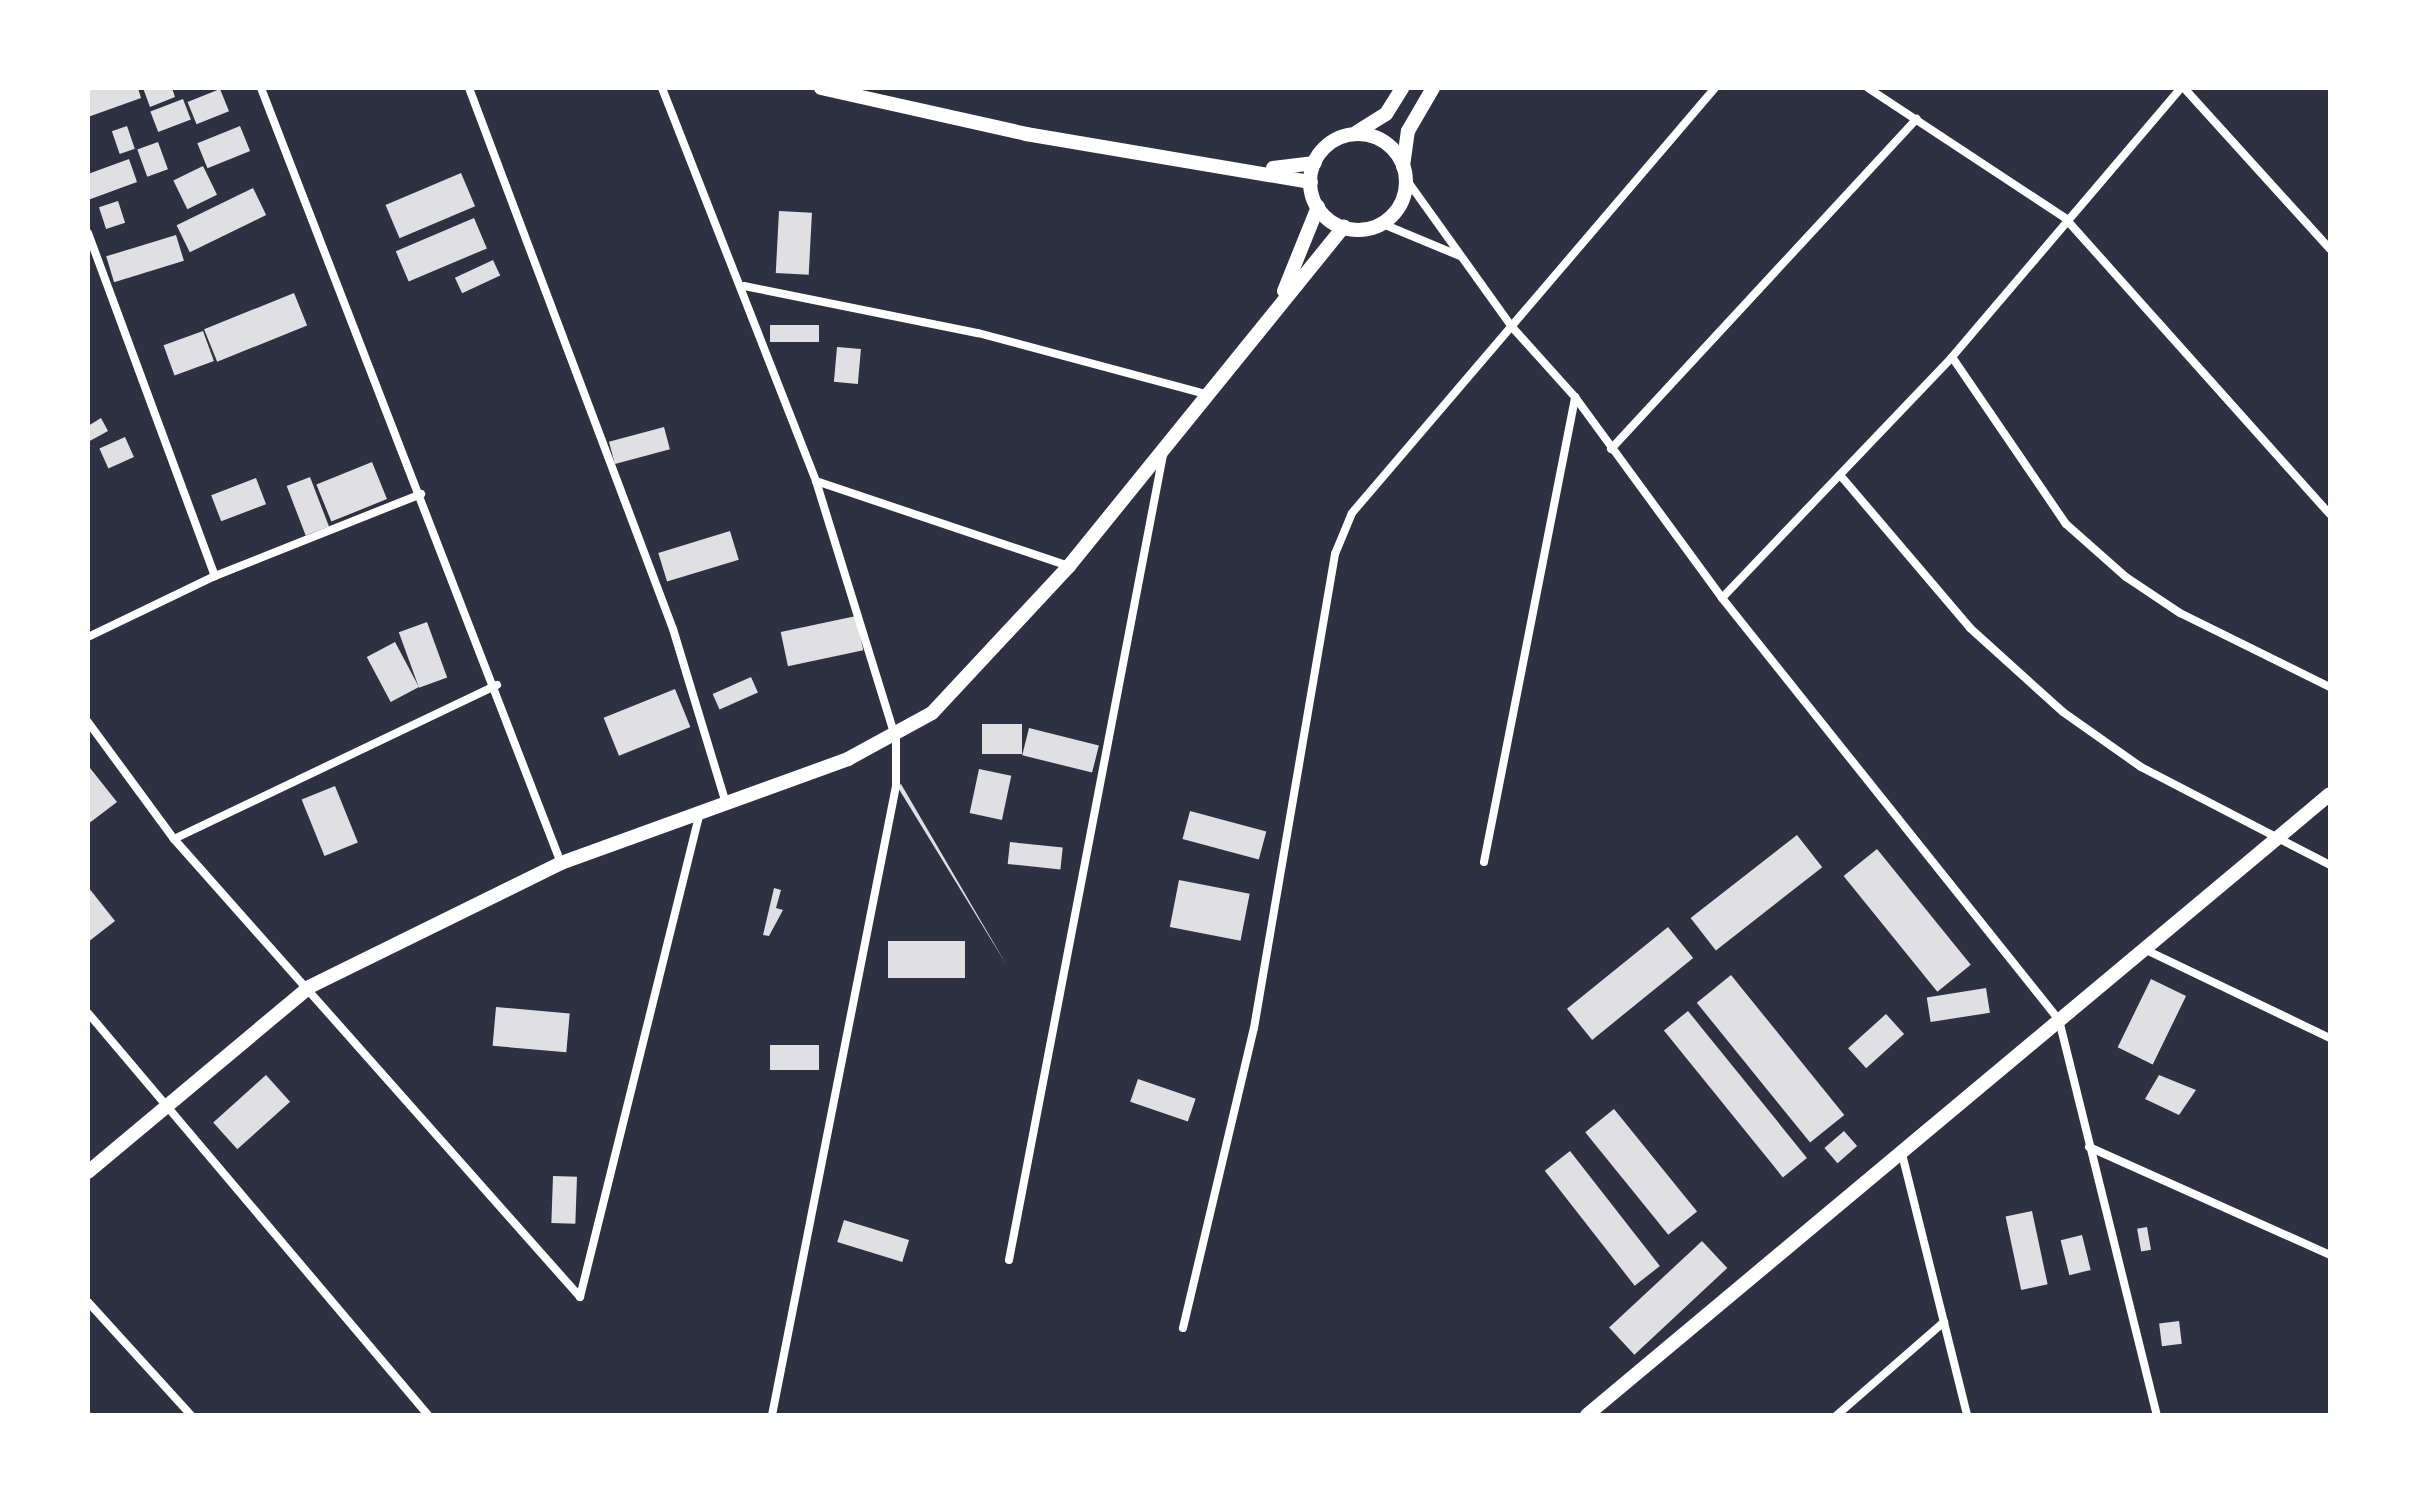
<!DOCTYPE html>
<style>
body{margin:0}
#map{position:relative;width:2418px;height:1503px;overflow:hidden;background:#2d3142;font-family:"Varela Round",sans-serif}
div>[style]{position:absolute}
.building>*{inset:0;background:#e0e0e3;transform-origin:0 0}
.minor>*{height:8px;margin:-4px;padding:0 4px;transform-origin:4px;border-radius:4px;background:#fff}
.tertiary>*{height:14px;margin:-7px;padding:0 7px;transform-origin:7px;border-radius:7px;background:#fff}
.tertiary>.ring{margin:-7px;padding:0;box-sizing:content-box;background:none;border:14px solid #fff;border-radius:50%}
span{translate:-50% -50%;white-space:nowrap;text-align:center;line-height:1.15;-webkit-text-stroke:6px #fff;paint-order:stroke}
.frame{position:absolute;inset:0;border:90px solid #fff;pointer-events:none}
</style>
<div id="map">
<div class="building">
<div style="clip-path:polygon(138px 88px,141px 98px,88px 117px,88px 89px)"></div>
<div style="clip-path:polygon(143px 88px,172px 88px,175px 97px,150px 107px)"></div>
<div style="left:220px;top:89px;width:24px;height:35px;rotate:68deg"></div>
<div style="left:183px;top:99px;width:22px;height:35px;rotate:69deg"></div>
<div style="left:127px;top:126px;width:24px;height:16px;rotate:71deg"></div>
<div style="left:240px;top:126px;width:27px;height:46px;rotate:68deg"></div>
<div style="left:158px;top:142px;width:29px;height:22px;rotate:70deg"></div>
<div style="clip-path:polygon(129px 159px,137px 182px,88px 200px,88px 174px)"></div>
<div style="left:203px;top:166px;width:32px;height:33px;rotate:64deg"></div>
<div style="left:461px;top:173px;width:36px;height:82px;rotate:67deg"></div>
<div style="left:253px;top:188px;width:30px;height:85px;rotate:64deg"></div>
<div style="left:118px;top:201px;width:23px;height:20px;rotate:72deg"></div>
<div style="left:779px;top:211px;width:33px;height:62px;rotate:3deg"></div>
<div style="left:474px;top:218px;width:33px;height:85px;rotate:67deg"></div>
<div style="left:176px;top:235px;width:27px;height:73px;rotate:73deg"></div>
<div style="left:493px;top:260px;width:17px;height:42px;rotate:65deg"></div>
<div style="left:294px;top:293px;width:35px;height:97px;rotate:68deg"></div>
<div style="left:770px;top:325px;width:49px;height:17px"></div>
<div style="left:203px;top:331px;width:32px;height:42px;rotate:70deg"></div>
<div style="left:837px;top:347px;width:24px;height:35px;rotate:5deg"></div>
<div style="clip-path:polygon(101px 418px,108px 431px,88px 442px,88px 426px)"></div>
<div style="left:664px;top:427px;width:23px;height:57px;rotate:75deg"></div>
<div style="left:125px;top:437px;width:22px;height:28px;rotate:66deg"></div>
<div style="left:372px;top:462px;width:40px;height:60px;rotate:68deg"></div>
<div style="left:310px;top:477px;width:53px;height:25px;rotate:69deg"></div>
<div style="left:256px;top:478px;width:28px;height:48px;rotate:69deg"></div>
<div style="left:730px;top:531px;width:30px;height:75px;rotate:73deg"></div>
<div style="left:856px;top:616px;width:35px;height:77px;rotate:78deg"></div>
<div style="left:427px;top:622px;width:59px;height:30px;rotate:70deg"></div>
<div style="left:395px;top:642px;width:51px;height:32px;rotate:62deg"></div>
<div style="left:751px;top:677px;width:17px;height:42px;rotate:66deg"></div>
<div style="left:675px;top:689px;width:41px;height:77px;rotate:68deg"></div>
<div style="left:982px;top:724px;width:40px;height:30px"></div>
<div style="left:1029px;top:728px;width:72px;height:28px;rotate:14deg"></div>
<div style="clip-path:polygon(90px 768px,117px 802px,88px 824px,88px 769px)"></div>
<div style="left:979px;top:769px;width:33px;height:45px;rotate:12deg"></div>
<div style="clip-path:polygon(901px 784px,1006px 964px,897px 786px)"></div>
<div style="left:335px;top:786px;width:61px;height:36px;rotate:68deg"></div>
<div style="left:1190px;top:811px;width:79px;height:29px;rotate:15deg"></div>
<div style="left:1797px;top:835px;width:41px;height:135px;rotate:52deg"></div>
<div style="left:1010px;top:842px;width:53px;height:22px;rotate:6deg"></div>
<div style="left:1877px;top:849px;width:149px;height:43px;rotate:51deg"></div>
<div style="left:1179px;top:880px;width:72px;height:48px;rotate:11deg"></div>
<div style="clip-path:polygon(88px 887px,115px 921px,88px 942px)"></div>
<div style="clip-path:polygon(774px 888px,781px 890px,776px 908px,783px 910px,769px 936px,763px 935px)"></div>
<div style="left:1668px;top:927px;width:40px;height:130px;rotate:51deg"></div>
<div style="left:888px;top:941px;width:77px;height:37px"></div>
<div style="left:1731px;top:975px;width:180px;height:44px;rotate:51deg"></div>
<div style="left:2151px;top:979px;width:39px;height:76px;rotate:26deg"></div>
<div style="left:1986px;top:988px;width:25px;height:60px;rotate:81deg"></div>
<div style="left:496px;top:1007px;width:74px;height:39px;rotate:5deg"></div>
<div style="left:1688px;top:1011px;width:189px;height:31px;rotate:51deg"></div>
<div style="left:1886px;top:1014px;width:27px;height:51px;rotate:48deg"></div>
<div style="left:770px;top:1045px;width:49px;height:25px"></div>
<div style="left:266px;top:1075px;width:36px;height:71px;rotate:48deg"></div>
<div style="clip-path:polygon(2159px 1075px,2196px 1090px,2179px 1115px,2145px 1099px)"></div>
<div style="left:1138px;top:1079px;width:61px;height:24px;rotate:19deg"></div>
<div style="left:1614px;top:1109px;width:132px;height:37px;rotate:51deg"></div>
<div style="left:1844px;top:1131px;width:20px;height:26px;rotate:49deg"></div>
<div style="left:1570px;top:1151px;width:146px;height:32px;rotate:52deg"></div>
<div style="left:553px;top:1176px;width:24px;height:47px;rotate:2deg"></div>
<div style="left:2032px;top:1211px;width:75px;height:27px;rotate:78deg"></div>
<div style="left:844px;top:1220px;width:68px;height:23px;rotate:17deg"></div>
<div style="left:2147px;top:1227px;width:23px;height:10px;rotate:80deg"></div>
<div style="left:2082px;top:1235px;width:36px;height:22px;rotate:76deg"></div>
<div style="left:1702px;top:1241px;width:37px;height:127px;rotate:47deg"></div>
<div style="left:2179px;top:1321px;width:23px;height:20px;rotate:83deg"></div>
</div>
<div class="minor">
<div style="left:261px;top:88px;width:831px;rotate:68.84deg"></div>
<div style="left:469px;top:88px;width:578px;rotate:69.34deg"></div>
<div style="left:673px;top:629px;width:182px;rotate:73.1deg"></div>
<div style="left:662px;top:88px;width:422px;rotate:68.6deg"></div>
<div style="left:816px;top:481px;width:270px;rotate:72.8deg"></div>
<div style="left:896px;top:739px;width:47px;rotate:90deg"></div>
<div style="left:896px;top:786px;width:641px;rotate:101.15deg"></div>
<div style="left:1868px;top:88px;width:236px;rotate:33.4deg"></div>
<div style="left:2065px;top:218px;width:397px;rotate:48.2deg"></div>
<div style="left:2184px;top:88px;width:217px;rotate:47.8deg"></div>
<div style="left:1406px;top:179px;width:182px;rotate:54.4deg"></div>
<div style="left:1512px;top:327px;width:94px;rotate:48deg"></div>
<div style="left:1575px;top:397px;width:249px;rotate:53.8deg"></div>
<div style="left:1722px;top:598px;width:540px;rotate:51.39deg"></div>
<div style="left:2059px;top:1020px;width:407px;rotate:76.1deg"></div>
<div style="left:1383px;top:224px;width:83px;rotate:22.6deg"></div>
<div style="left:88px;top:233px;width:366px;rotate:69.7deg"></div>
<div style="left:744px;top:286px;width:239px;rotate:11.4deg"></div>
<div style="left:978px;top:333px;width:239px;rotate:15deg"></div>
<div style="left:1952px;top:357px;width:202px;rotate:55.7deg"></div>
<div style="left:2066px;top:524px;width:80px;rotate:41.5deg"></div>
<div style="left:2126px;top:577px;width:65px;rotate:33.7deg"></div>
<div style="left:2180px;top:613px;width:167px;rotate:26.3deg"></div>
<div style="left:1611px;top:449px;width:450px;rotate:-47.2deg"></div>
<div style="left:1840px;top:475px;width:201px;rotate:49.6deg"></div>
<div style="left:1970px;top:628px;width:125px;rotate:42.1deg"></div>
<div style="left:2063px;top:712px;width:95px;rotate:35.2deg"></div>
<div style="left:2141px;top:767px;width:213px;rotate:27.4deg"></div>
<div style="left:816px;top:481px;width:267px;rotate:18.6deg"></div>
<div style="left:1722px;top:598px;width:333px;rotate:-46.3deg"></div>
<div style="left:1952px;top:357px;width:353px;rotate:-49.6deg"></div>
<div style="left:88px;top:637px;width:141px;rotate:-25.7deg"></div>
<div style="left:215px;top:576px;width:222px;rotate:-21.7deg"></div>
<div style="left:88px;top:722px;width:145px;rotate:53.7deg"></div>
<div style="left:174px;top:839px;width:612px;rotate:48.44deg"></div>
<div style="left:174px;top:839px;width:358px;rotate:-25.5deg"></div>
<div style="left:1484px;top:862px;width:474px;rotate:-78.9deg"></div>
<div style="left:2144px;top:949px;width:206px;rotate:25.6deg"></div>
<div style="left:88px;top:1013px;width:527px;rotate:49.78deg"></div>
<div style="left:2089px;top:1147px;width:264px;rotate:24.1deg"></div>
<div style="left:1902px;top:1154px;width:269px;rotate:76deg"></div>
<div style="left:1009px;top:1260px;width:820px;rotate:-79.17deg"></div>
<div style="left:580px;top:1297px;width:499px;rotate:-76.1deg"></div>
<div style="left:88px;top:1302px;width:153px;rotate:47.7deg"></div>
<div style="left:1183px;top:1328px;width:308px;rotate:-76.7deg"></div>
<div style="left:1254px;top:1028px;width:481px;rotate:-80.3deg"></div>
<div style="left:1335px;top:554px;width:44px;rotate:-67.5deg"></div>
<div style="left:1352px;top:513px;width:559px;rotate:-49.5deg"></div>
<div style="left:1837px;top:1415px;width:142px;rotate:-41deg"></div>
</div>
<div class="tertiary">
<div style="left:821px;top:88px;width:210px;rotate:12.6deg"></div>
<div style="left:1026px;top:134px;width:289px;rotate:9.6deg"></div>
<div style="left:1357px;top:132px;width:34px;rotate:-32deg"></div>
<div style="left:1386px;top:114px;width:31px;rotate:-58deg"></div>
<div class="ring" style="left:1310px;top:134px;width:82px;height:82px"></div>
<div style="left:1403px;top:166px;width:35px;rotate:-82deg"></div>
<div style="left:1408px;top:131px;width:50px;rotate:-59.8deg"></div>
<div style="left:1273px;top:168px;width:42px;rotate:-6.8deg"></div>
<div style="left:1284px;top:291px;width:91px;rotate:-68deg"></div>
<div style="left:88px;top:1172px;width:288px;rotate:-39.9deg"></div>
<div style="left:309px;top:987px;width:281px;rotate:-26.2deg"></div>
<div style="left:561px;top:863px;width:305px;rotate:-19.9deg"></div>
<div style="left:848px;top:759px;width:96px;rotate:-28.7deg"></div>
<div style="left:932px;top:713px;width:201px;rotate:-47deg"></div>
<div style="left:1069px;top:566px;width:437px;rotate:-51deg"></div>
<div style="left:1587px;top:1415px;width:968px;rotate:-39.89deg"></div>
</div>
<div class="frame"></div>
</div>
